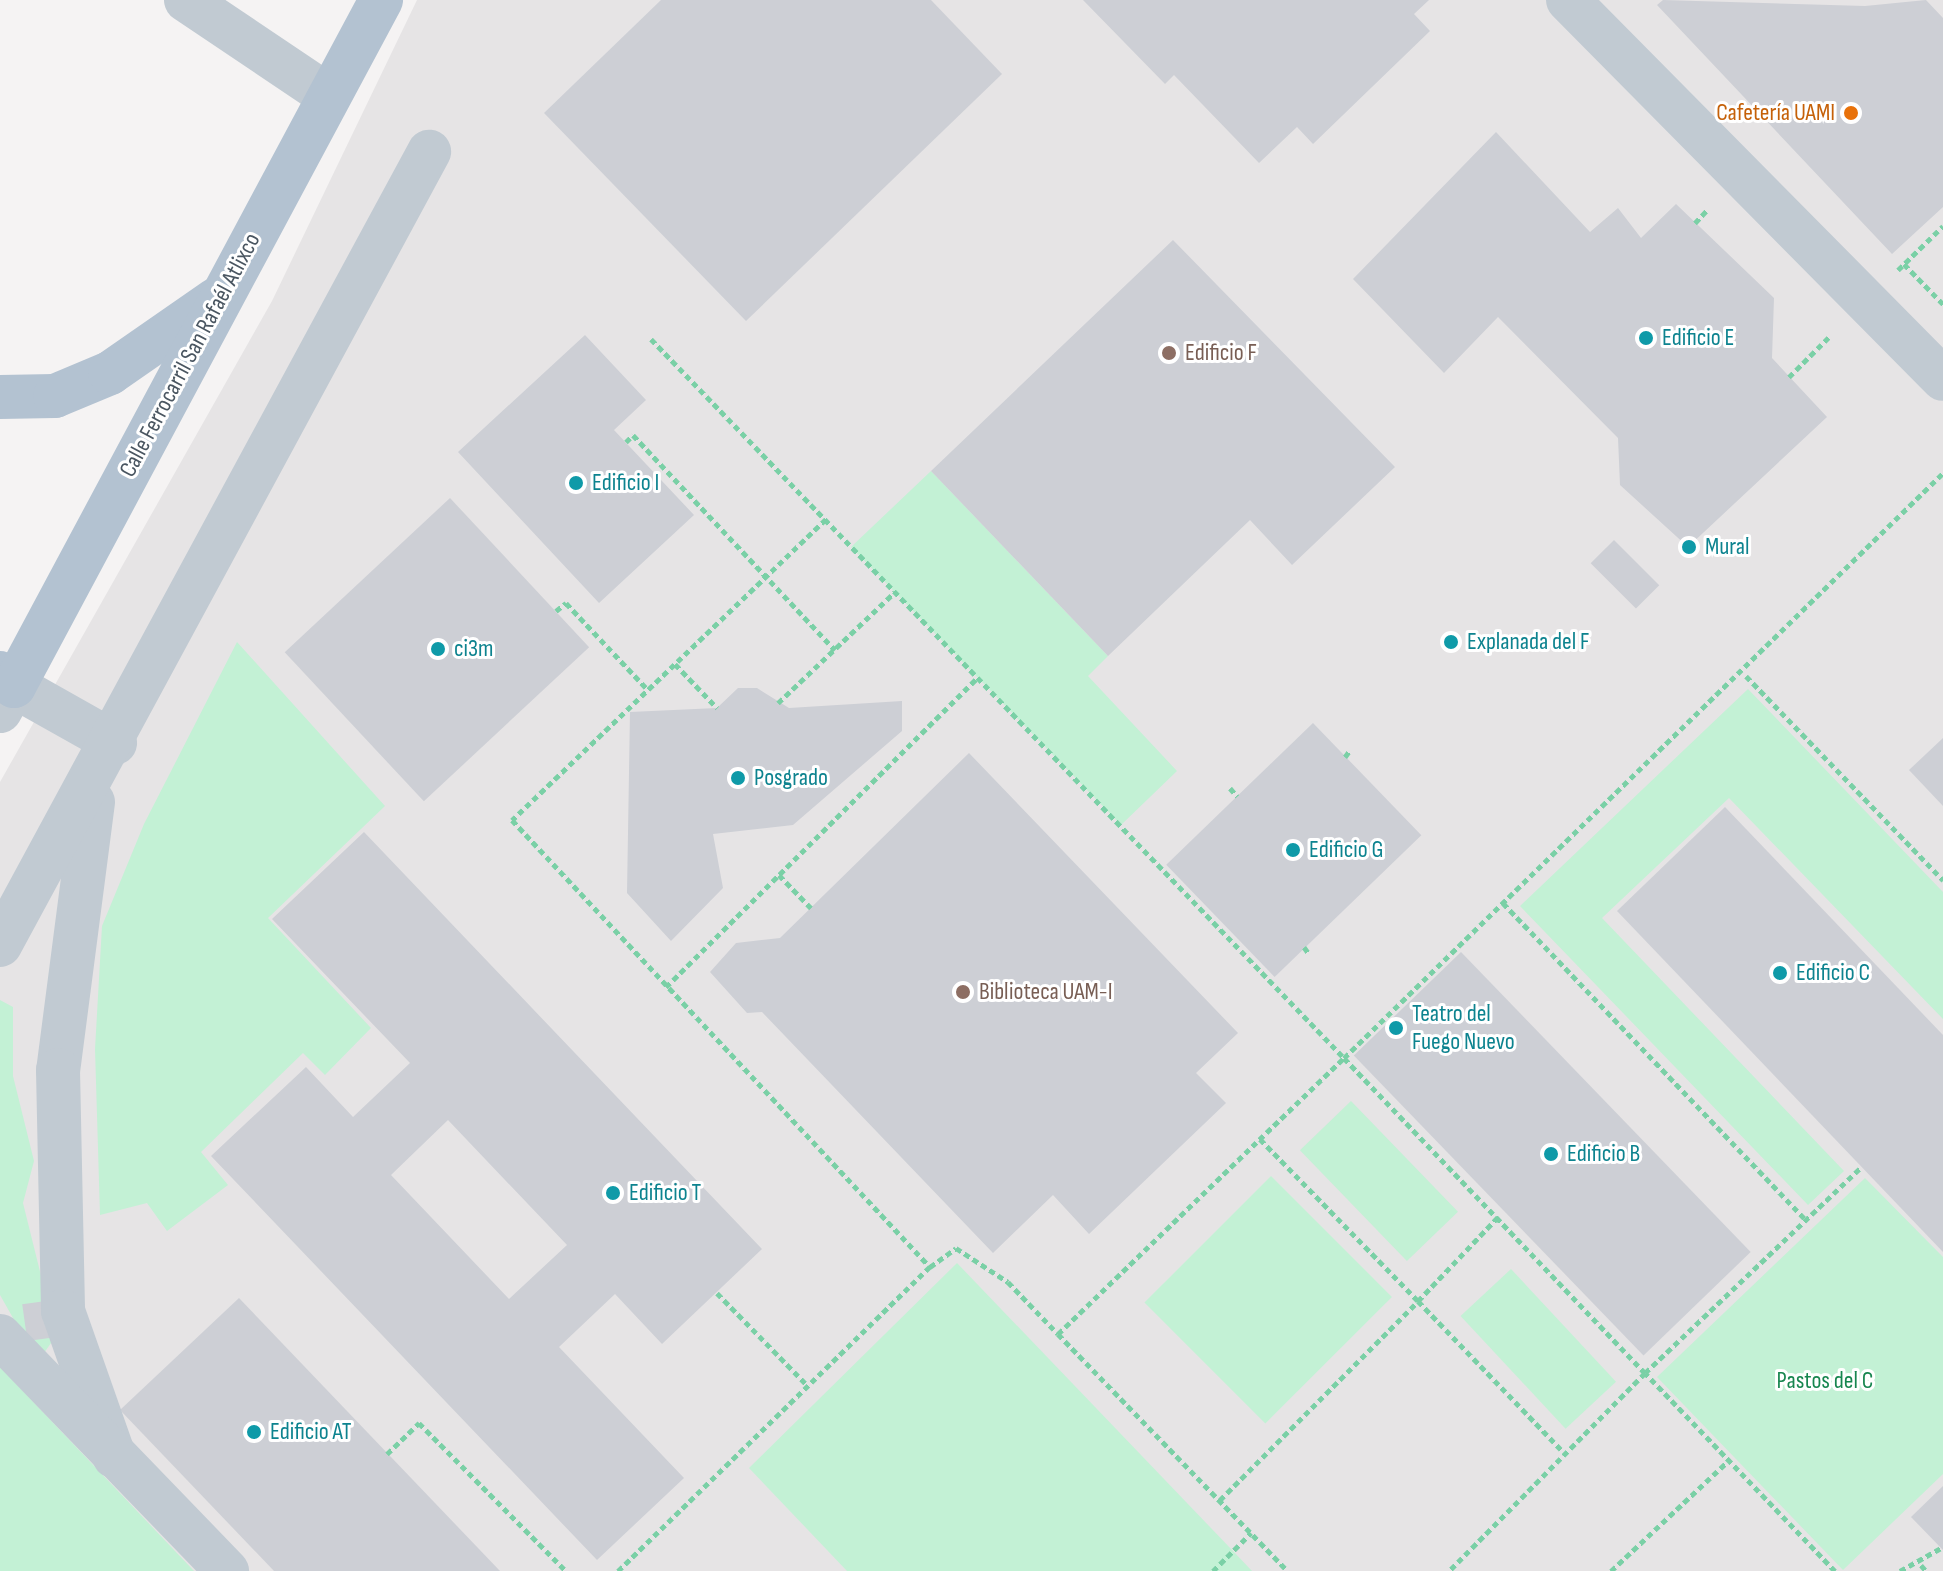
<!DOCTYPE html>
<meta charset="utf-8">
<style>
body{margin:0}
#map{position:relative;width:1943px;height:1571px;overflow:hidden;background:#f5f3f3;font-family:"Sofia Sans Condensed",sans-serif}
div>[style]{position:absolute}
.education>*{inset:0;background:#e6e4e5}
.green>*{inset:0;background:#c3f1d5;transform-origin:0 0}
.building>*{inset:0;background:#cdcfd5;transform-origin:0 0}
.path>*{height:5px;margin-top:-2.5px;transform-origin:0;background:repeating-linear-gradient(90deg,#7ad0a6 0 6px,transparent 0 10px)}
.minor>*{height:44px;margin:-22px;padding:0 22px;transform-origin:22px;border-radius:22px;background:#c1cad2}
.major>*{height:44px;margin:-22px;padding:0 22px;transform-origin:22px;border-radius:22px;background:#b3c2d1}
.dots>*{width:22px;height:22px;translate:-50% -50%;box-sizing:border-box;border:4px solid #fff;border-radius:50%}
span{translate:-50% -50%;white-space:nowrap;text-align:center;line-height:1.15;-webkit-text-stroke:6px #fff;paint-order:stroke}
.food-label{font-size:24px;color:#c56008}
.right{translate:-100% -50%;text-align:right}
.culture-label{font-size:24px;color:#0d838f}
.left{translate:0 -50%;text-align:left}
.education-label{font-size:24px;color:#785e54}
.street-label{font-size:24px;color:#4a5661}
.park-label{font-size:24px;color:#17864f}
</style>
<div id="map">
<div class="education">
<div style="clip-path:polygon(417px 0,1943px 0,1943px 1571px,0 1571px,0 782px,272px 301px)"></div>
</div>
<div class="green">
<div style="clip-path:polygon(931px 471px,1108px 656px,1088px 676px,1177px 771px,1121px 825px,851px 547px)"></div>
<div style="clip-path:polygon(237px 642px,385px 806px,268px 918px,371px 1028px,325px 1075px,303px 1053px,201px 1152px,228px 1185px,167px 1231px,147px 1203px,100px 1215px,95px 1049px,102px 926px,144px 824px)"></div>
<div style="clip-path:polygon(1748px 689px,1943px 892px,1943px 1019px,1729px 798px,1602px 918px,1844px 1171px,1808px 1205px,1520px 906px)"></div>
<div style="clip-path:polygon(0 1000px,13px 1007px,13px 1076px,34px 1161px,23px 1203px,56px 1336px,44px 1353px,30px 1348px,0 1295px)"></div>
<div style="left:1351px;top:1101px;width:154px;height:71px;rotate:46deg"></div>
<div style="left:1271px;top:1176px;width:171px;height:179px;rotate:45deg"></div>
<div style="clip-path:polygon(1865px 1178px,1943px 1257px,1943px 1474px,1843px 1570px,1657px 1377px)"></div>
<div style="clip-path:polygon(957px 1263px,1233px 1551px,1252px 1571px,847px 1571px,749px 1468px)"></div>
<div style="left:1511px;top:1269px;width:154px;height:69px;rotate:47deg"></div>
<div style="clip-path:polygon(0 1367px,194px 1571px,0 1571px)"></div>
</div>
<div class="building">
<div style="clip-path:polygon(661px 0,931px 0,1002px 74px,746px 321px,544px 113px)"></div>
<div style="clip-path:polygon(1083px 0,1429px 0,1414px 14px,1430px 31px,1313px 144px,1297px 127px,1259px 163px,1174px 75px,1165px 84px)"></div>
<div style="clip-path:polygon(1663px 0,1865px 6px,1926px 0,1943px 18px,1943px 207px,1892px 254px,1657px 5px)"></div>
<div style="clip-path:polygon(1496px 132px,1590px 232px,1618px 208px,1641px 238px,1676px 204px,1774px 298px,1772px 358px,1827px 417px,1688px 547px,1620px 485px,1618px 438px,1498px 317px,1444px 373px,1353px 279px)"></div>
<div style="clip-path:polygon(1173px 240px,1395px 467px,1292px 565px,1250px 520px,1108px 656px,931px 471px)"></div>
<div style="clip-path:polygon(585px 335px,646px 400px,614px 430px,694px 515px,599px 603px,458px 452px)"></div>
<div style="left:450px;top:498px;width:204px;height:226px;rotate:47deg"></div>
<div style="left:1614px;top:540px;width:64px;height:33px;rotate:45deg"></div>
<div style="clip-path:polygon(738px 688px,757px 688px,789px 708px,902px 701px,902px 731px,793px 825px,713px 834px,723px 888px,671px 941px,627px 893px,630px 712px,717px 708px)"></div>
<div style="left:1313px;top:723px;width:156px;height:204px;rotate:46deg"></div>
<div style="clip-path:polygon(1943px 738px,1943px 806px,1909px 770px)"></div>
<div style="clip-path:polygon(969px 753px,1238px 1033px,1196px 1073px,1226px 1103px,1089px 1234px,1053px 1195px,993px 1253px,762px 1012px,747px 1013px,710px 972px,736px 943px,780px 938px)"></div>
<div style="clip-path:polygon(1725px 807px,1943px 1035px,1943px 1252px,1617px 911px)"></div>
<div style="clip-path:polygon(evenodd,364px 832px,762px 1249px,662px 1344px,615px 1294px,559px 1347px,684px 1478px,597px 1560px,211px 1156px,306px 1067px,353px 1117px,410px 1063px,272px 919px,364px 832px,448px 1120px,567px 1245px,509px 1299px,391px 1175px,448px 1120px)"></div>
<div style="left:1461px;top:952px;width:417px;height:149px;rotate:46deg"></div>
<div style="clip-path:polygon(239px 1298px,500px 1571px,274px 1571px,120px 1410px)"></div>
<div style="left:46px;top:1301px;width:37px;height:24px;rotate:82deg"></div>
<div style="clip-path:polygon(1943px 1486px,1943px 1550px,1911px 1517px)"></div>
</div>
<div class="path">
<div style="left:1695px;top:223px;width:19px;rotate:-47deg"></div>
<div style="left:1904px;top:264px;width:56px;rotate:45.7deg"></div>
<div style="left:1898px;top:270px;width:63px;rotate:-44.4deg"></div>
<div style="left:651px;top:339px;width:999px;rotate:46.05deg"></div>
<div style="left:1344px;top:1058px;width:837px;rotate:-44.32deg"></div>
<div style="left:1789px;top:377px;width:59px;rotate:-45deg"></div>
<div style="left:626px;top:442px;width:10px;rotate:-45deg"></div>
<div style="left:633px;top:435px;width:295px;rotate:46.8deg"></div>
<div style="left:826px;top:519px;width:435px;rotate:136.2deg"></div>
<div style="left:512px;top:820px;width:612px;rotate:46.92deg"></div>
<div style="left:930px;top:1267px;width:32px;rotate:-36deg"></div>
<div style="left:956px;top:1248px;width:62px;rotate:33.2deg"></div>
<div style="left:1008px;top:1282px;width:72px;rotate:46.1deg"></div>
<div style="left:1058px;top:1334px;width:397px;rotate:-44deg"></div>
<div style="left:1344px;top:1058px;width:436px;rotate:46.3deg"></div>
<div style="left:1645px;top:1373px;width:279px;rotate:134.7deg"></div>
<div style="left:556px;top:611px;width:13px;rotate:-39deg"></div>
<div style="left:566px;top:603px;width:120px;rotate:46.7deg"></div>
<div style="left:675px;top:664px;width:61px;rotate:46.3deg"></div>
<div style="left:1746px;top:676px;width:284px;rotate:46deg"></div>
<div style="left:778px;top:703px;width:161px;rotate:-43.5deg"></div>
<div style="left:1345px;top:757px;width:9px;rotate:-54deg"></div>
<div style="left:1230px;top:788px;width:11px;rotate:49deg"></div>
<div style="left:779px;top:875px;width:46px;rotate:45.9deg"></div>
<div style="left:1503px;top:903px;width:439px;rotate:46.3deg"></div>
<div style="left:1304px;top:947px;width:9px;rotate:54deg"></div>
<div style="left:666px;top:987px;width:438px;rotate:-44.8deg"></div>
<div style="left:1260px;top:1139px;width:226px;rotate:45.7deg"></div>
<div style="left:1418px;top:1301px;width:116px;rotate:-46.4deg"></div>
<div style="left:717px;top:1293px;width:130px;rotate:45.6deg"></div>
<div style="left:1058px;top:1334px;width:330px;rotate:45.9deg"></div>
<div style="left:387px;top:1454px;width:45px;rotate:-44.1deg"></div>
<div style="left:419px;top:1423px;width:209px;rotate:45.2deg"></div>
<div style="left:1220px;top:1500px;width:281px;rotate:-45.1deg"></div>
<div style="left:1418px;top:1301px;width:212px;rotate:46.1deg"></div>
<div style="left:1921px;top:1565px;width:8px;rotate:50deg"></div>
<div style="left:618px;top:1571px;width:436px;rotate:-44.3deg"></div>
<div style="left:1213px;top:1571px;width:54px;rotate:-45deg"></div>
<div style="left:1611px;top:1571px;width:162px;rotate:-43.2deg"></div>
<div style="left:1835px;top:1571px;width:274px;rotate:-133.8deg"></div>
<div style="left:1645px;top:1373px;width:298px;rotate:-43.6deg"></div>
<div style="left:1900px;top:1571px;width:47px;rotate:-29.3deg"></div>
</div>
<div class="minor">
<div style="left:186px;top:0;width:172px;rotate:33.9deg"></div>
<div style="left:1568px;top:0;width:533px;rotate:45.3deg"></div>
<div style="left:0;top:711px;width:29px;rotate:-61deg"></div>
<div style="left:14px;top:686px;width:116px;rotate:29.4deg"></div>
<div style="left:93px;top:802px;width:270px;rotate:97.4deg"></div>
<div style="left:58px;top:1070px;width:241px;rotate:88.8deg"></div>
<div style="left:63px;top:1311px;width:154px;rotate:70.6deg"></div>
<div style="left:0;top:945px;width:902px;rotate:-61.59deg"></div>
<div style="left:0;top:1336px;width:327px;rotate:46deg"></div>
</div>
<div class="major">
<div style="left:0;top:397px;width:55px;rotate:-1deg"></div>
<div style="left:55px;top:396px;width:60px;rotate:-22.7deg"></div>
<div style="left:110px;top:373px;width:128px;rotate:-34.8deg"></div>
<div style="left:0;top:673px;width:19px;rotate:43deg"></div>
<div style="left:14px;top:686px;width:778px;rotate:-61.85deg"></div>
</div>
<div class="dots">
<div style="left:1851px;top:113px;background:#e8710a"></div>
<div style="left:1646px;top:338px;background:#0f9aa8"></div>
<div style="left:1169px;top:353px;background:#8d6e63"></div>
<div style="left:576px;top:483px;background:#0f9aa8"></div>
<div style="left:1689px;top:547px;background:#0f9aa8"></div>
<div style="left:1451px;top:642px;background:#0f9aa8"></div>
<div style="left:438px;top:649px;background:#0f9aa8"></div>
<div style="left:738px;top:778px;background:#0f9aa8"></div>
<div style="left:1293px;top:850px;background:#0f9aa8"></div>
<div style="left:1780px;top:973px;background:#0f9aa8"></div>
<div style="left:963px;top:992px;background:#8d6e63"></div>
<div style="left:1396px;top:1028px;background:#0f9aa8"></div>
<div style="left:1551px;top:1154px;background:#0f9aa8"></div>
<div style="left:613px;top:1193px;background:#0f9aa8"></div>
<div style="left:254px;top:1432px;background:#0f9aa8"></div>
</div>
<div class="food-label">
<span class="right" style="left:1835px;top:113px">Cafetería UAMI</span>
</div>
<div class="culture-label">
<span class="left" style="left:1662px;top:338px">Edificio E</span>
<span class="left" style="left:592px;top:483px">Edificio I</span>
<span class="left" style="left:1705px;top:547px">Mural</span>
<span class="left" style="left:1467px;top:642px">Explanada del F</span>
<span class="left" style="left:454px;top:649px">ci3m</span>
<span class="left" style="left:754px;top:778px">Posgrado</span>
<span class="left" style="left:1309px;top:850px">Edificio G</span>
<span class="left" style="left:1796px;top:973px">Edificio C</span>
<span class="left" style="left:1412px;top:1028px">Teatro del<br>Fuego Nuevo</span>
<span class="left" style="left:1567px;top:1154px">Edificio B</span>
<span class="left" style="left:629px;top:1193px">Edificio T</span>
<span class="left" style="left:270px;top:1432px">Edificio AT</span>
</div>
<div class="education-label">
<span class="left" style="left:1185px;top:353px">Edificio F</span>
<span class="left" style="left:979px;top:992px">Biblioteca UAM-I</span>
</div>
<div class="street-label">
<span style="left:190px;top:355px;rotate:-62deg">Calle Ferrocarril San Rafaél Atlixco</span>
</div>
<div class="park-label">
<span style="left:1825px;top:1381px">Pastos del C</span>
</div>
</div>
